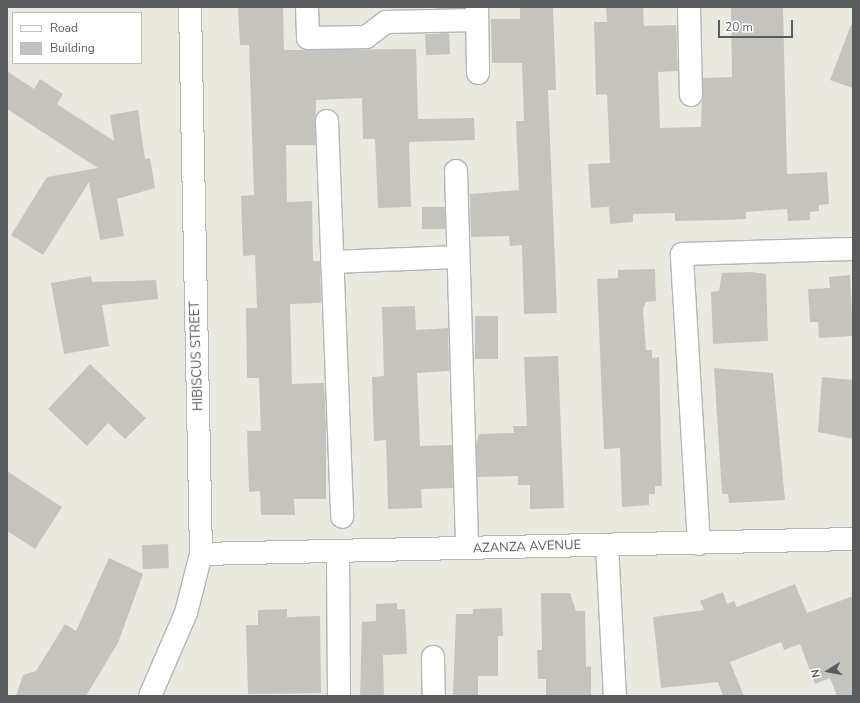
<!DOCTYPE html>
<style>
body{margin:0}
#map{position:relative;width:860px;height:703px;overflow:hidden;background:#eae9e0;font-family:"Nunito Sans",sans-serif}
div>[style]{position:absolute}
.building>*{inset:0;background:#c5c3bd;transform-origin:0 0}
.roads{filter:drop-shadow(1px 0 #b3b5b9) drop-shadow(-1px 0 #b3b5b9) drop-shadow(0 1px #b3b5b9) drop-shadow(0 -1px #b3b5b9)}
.minor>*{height:22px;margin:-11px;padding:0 11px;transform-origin:11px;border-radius:11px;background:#fff}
span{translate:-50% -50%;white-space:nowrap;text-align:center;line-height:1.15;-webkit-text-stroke:4px #fff;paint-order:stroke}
.street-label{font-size:13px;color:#595b5f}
.frame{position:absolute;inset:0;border:8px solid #595b5f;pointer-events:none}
.legend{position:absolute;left:12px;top:12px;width:130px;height:52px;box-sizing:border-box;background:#fff;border:1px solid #bdbdbf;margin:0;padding:5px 7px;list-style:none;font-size:12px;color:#595b5f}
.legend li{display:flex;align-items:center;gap:8px;height:20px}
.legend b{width:20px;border:1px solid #bdbdbf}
.north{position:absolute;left:808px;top:651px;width:40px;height:40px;-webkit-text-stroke:3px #fff;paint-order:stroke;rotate:259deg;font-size:11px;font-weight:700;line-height:16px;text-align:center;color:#595b5f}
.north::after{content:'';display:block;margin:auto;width:14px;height:18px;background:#595b5f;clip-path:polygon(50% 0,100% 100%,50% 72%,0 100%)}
.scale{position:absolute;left:718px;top:20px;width:75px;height:18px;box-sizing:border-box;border:2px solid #595b5f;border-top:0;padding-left:5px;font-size:12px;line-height:14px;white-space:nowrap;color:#595b5f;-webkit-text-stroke:3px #fff;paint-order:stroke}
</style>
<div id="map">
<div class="building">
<div style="clip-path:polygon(238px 7px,283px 7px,284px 50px,416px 49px,418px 119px,474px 118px,475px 140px,409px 142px,411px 207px,378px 208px,375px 139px,363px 139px,362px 98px,316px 100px,315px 145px,286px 145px,287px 202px,312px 201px,313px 261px,320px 261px,321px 303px,290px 304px,292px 384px,324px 383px,326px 426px,326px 499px,294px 499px,295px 515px,261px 515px,260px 491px,249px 492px,247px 431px,261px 431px,259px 378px,247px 378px,246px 308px,257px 308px,255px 255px,243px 256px,241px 196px,254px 195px,249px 45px,240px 45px)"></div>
<div style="clip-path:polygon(520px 7px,553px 7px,556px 90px,548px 90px,557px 313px,524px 314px,522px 245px,510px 246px,509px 236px,471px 237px,470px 194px,519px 190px,516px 121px,524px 121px,522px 63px,492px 63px,491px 19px,520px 19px)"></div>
<div style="clip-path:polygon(606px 7px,643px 7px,644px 26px,676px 25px,678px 71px,658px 72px,660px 128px,701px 127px,703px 78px,732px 77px,731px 7px,783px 7px,787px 174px,827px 172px,829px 204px,819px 205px,819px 211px,810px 212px,810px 220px,788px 221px,787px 209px,746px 212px,746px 219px,724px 220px,675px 221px,675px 213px,633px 214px,633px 222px,610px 224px,609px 207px,591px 208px,588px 164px,610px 163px,607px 94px,596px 95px,594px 22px,607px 22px)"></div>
<div style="clip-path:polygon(851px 25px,853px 26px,853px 88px,830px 80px)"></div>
<div style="left:449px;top:33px;width:21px;height:24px;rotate:87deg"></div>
<div style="clip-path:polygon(7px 71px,34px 89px,40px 79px,63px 94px,57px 104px,114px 141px,110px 115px,138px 110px,145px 159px,150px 158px,155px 188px,117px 199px,124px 236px,100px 240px,89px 182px,43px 255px,11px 235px,47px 177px,98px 168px,7px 109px)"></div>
<div style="left:445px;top:207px;width:22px;height:23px;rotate:90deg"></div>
<div style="clip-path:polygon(655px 269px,656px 301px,646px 302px,643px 309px,646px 350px,652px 350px,652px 358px,659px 357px,662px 486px,655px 486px,655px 494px,649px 494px,649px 505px,622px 507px,620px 448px,604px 449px,597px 279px,618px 278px,618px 270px)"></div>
<div style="clip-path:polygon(752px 272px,766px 274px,768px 341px,713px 344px,711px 292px,719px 291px,722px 273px)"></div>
<div style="clip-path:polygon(850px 275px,853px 336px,819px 338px,818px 322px,810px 322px,808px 289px,830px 288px,829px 277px)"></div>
<div style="clip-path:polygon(91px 276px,92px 282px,156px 280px,158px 299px,102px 305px,109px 346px,64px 354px,51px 283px)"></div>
<div style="clip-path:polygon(415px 306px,416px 330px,448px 328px,449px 371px,417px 373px,420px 446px,452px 445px,453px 488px,421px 489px,422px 508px,388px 509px,386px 440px,374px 441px,372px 377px,384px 376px,382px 307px)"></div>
<div style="left:475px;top:316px;width:23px;height:43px"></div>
<div style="clip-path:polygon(558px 356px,564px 508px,530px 509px,530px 485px,518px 485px,518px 476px,477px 477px,476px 445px,479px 434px,514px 433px,513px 426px,527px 426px,524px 357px)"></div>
<div style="clip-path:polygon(90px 364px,146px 418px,125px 439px,108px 423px,87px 446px,48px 409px)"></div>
<div style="clip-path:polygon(714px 368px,773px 373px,785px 500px,729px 503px,728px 494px,722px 494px)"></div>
<div style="clip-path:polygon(822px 377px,853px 380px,853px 439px,818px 432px)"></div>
<div style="clip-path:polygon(7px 471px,62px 507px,35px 549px,7px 531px)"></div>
<div style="left:168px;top:544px;width:24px;height:26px;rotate:88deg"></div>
<div style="clip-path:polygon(109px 558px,143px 574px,118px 643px,86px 696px,16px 696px,23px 675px,36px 671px,65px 624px,76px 631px)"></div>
<div style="clip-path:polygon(795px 584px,807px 613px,853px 596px,853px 696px,837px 696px,830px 678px,815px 684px,800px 644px,784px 650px,781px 642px,730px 662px,744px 696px,723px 696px,718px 682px,661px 688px,653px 617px,704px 610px,700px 601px,723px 592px,727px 604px,734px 601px,737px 607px)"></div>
<div style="clip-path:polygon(541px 593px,570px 593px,576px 611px,585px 611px,586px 667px,591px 666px,591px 696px,546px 696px,546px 679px,538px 679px,537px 650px,542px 650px)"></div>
<div style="clip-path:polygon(397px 603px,397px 609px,405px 609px,407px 654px,383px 655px,384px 696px,360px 696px,362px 622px,376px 621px,376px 604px)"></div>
<div style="clip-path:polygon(502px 608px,503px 636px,498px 636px,498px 676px,478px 676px,478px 696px,453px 696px,456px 614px,473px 614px,473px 609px)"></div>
<div style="clip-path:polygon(287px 609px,287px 617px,320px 616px,321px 693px,248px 694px,246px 625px,258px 625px,258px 610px)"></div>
</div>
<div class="roads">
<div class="minor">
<div style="left:307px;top:7px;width:31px;rotate:88deg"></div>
<div style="left:308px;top:38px;width:58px;rotate:-1deg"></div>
<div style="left:366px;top:37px;width:25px;rotate:-37deg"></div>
<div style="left:386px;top:22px;width:91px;rotate:-1.3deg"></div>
<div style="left:477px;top:7px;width:66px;rotate:89.1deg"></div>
<div style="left:689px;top:7px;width:88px;rotate:88.7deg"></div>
<div style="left:327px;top:121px;width:396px;rotate:87.8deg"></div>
<div style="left:456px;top:171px;width:377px;rotate:88.3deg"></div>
<div style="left:332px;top:262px;width:126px;rotate:-2.3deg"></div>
<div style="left:699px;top:544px;width:290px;rotate:-93.4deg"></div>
<div style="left:682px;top:254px;width:171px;rotate:-1.7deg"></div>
<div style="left:607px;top:545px;width:151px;rotate:87deg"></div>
<div style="left:338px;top:552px;width:144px;rotate:89.6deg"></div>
<div style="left:201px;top:554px;width:652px;rotate:-1.32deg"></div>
<div style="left:433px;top:657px;width:39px;rotate:89deg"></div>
<div style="left:150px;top:696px;width:90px;rotate:-66.6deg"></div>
<div style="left:186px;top:613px;width:61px;rotate:-75.7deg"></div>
<div style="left:201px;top:554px;width:547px;rotate:-91.15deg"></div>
</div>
</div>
<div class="street-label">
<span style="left:197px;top:356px;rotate:-92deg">HIBISCUS STREET</span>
<span style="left:527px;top:547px;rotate:-2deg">AZANZA AVENUE</span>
</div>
<div class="frame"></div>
<ul class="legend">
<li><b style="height:5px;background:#fff"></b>Road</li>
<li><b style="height:11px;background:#c5c3bd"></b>Building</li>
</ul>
<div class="north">N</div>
<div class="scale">20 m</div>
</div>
